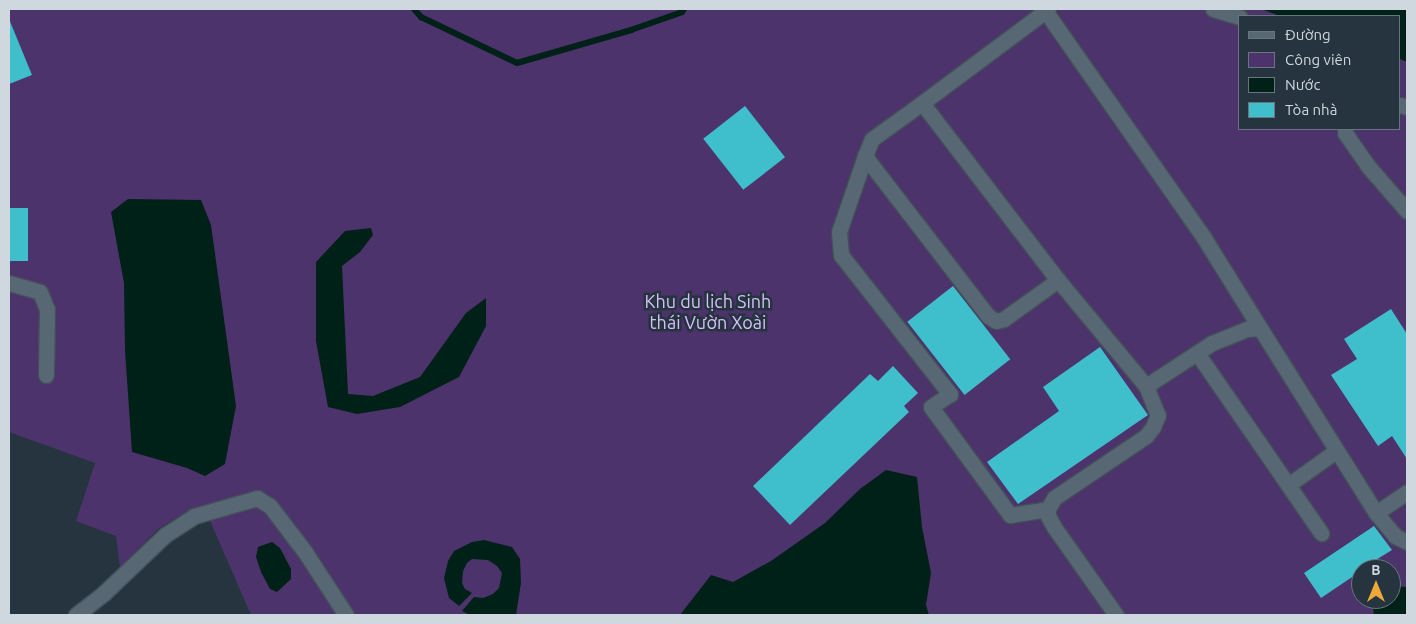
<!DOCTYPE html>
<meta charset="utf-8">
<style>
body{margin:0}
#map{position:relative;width:1416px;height:624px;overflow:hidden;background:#25343e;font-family:Ubuntu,sans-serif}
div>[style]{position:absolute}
.green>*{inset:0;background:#4d336b}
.water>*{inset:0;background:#002118}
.stream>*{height:6px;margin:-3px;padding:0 3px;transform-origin:3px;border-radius:3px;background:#002118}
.building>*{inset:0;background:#3fbecc;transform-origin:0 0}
.roads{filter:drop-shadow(1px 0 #435058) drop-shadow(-1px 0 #435058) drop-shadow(0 1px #435058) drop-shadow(0 -1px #435058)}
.minor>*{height:15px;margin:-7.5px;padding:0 7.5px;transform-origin:7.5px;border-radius:7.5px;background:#576773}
span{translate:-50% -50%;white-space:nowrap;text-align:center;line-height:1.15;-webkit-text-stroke:5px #25343e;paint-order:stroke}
.park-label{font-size:18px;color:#d7c0fa}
.frame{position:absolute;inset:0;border:10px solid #cfd8df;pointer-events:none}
.legend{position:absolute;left:1238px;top:15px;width:162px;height:115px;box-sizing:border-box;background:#25343e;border:1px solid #69767e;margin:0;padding:6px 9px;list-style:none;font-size:15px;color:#cfd8df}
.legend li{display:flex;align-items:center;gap:10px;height:25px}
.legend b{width:25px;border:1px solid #69767e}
.north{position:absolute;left:1351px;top:559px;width:50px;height:50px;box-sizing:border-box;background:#25343e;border:1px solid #69767e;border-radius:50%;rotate:0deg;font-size:14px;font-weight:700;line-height:20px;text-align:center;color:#cfd8df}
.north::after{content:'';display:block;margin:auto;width:18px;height:22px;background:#eda83b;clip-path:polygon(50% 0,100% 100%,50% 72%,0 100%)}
</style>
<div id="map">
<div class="green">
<div style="clip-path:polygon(evenodd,9px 9px,1407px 9px,1407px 615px,251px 615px,204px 507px,189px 510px,158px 529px,120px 567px,116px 536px,76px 521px,95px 463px,9px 432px,9px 9px,1240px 16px,1400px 16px,1400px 129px,1240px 129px,1240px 16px,9px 9px,1361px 569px,1391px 569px,1391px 599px,1361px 599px,1361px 569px)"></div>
</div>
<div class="water">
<div style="clip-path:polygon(1261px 9px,1407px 9px,1407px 62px,1400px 59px,1400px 16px,1280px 16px)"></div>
<div style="clip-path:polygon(128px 199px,201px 200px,211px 225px,236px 406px,225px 464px,205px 476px,187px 468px,132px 452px,125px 351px,124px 283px,111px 212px)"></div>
<div style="clip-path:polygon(371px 228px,373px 235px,360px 252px,342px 266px,348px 394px,373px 396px,420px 377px,466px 313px,486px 298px,486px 326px,459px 377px,400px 407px,357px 414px,328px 407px,316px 341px,316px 262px,345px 231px)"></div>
<div style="clip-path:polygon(886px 470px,917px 477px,922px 527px,931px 573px,926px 605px,929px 615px,680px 615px,711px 575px,733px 582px,771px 561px,825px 523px,860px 489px)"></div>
<div style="clip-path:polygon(484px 540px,512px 547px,520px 559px,521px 583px,516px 615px,470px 615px,462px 611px,474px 597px,483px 598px,493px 594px,499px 588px,502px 573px,497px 566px,488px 560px,472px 559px,467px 563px,463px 571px,462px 583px,465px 589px,472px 593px,459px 606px,449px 598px,444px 578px,448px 561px,454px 551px,472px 542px)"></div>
<div style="clip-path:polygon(272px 542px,280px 548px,291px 569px,291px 579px,277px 592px,270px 589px,261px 572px,256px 557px,258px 547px)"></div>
<div style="clip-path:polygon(1391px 586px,1407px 587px,1407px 615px,1374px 615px,1372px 603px,1374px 599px,1391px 599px)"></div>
</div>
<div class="stream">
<div style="left:414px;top:9px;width:11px;rotate:49deg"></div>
<div style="left:421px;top:17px;width:106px;rotate:25.6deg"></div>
<div style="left:517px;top:63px;width:119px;rotate:-16.1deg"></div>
<div style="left:631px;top:30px;width:54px;rotate:-19.4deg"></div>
<div style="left:682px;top:12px;width:4px;rotate:-56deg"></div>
</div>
<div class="building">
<div style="clip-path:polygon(9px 19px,32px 75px,9px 84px)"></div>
<div style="left:745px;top:106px;width:65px;height:53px;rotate:52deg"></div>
<div style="left:9px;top:208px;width:19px;height:53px"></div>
<div style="left:953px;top:286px;width:93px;height:58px;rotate:52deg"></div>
<div style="clip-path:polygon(1391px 309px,1407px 334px,1407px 459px,1392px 436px,1378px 446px,1331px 375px,1357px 359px,1344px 339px)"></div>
<div style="clip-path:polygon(1100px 347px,1148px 415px,1018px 504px,987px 462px,1059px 411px,1043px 387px)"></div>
<div style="clip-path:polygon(893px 366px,918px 393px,904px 406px,909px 412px,790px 525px,753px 486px,870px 374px,878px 381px)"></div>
<div style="clip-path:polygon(1374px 526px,1392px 550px,1361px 569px,1361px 571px,1321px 598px,1304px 573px)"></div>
</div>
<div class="roads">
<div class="minor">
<div style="left:1213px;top:9px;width:28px;rotate:17deg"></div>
<div style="left:1046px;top:12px;width:276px;rotate:55deg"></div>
<div style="left:1204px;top:238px;width:106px;rotate:58.1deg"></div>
<div style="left:922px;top:103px;width:157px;rotate:-36.7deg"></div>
<div style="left:1400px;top:105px;width:7px;rotate:16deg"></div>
<div style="left:1345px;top:129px;width:4px;rotate:90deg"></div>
<div style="left:1345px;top:133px;width:39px;rotate:55deg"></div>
<div style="left:1367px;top:165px;width:61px;rotate:49deg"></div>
<div style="left:865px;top:156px;width:80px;rotate:108.9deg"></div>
<div style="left:839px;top:232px;width:23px;rotate:85deg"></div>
<div style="left:841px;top:255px;width:177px;rotate:51.9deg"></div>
<div style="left:950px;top:394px;width:23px;rotate:146deg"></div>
<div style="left:931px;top:407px;width:134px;rotate:53.8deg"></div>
<div style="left:1010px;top:515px;width:38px;rotate:-9deg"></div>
<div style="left:1058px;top:280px;width:67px;rotate:144.2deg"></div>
<div style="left:1004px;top:319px;width:8px;rotate:166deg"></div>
<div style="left:996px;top:321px;width:9px;rotate:-148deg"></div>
<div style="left:988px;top:316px;width:202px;rotate:-127.6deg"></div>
<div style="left:865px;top:156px;width:18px;rotate:-68deg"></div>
<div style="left:872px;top:139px;width:62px;rotate:-35.8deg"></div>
<div style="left:922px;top:103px;width:223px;rotate:52.5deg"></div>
<div style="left:1058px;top:280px;width:138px;rotate:50.3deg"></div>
<div style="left:1146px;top:386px;width:31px;rotate:68deg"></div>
<div style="left:1158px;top:415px;width:13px;rotate:113deg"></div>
<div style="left:1153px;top:427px;width:11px;rotate:128deg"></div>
<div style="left:1146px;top:436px;width:111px;rotate:146deg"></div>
<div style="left:1054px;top:498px;width:13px;rotate:119deg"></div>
<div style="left:1048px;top:509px;width:7px;rotate:90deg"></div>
<div style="left:1048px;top:516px;width:13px;rotate:61deg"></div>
<div style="left:1054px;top:527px;width:108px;rotate:54.8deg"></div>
<div style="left:9px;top:283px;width:32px;rotate:16deg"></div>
<div style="left:40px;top:292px;width:18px;rotate:68deg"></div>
<div style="left:47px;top:309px;width:66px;rotate:90.9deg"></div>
<div style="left:1197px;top:353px;width:219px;rotate:55.4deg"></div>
<div style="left:1146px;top:386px;width:79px;rotate:-33.1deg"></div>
<div style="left:1212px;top:343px;width:38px;rotate:-22deg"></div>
<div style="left:1247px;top:329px;width:13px;rotate:-4deg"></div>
<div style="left:1260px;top:328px;width:218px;rotate:57.9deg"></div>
<div style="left:1376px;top:513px;width:37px;rotate:-34deg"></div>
<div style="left:1288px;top:485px;width:59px;rotate:-35.3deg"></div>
<div style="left:1376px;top:513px;width:30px;rotate:50deg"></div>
<div style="left:1395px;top:536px;width:13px;rotate:27deg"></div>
<div style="left:76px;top:615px;width:36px;rotate:-38deg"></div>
<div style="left:104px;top:593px;width:84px;rotate:-43.6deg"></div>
<div style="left:165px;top:535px;width:35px;rotate:-33deg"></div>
<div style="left:194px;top:516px;width:66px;rotate:-15.9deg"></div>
<div style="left:257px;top:498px;width:15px;rotate:32deg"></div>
<div style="left:270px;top:506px;width:58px;rotate:52.7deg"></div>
<div style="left:305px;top:552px;width:75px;rotate:56.9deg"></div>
</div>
</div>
<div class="park-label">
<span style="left:708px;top:312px">Khu du lịch Sinh<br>thái Vườn Xoài</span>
</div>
<div class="frame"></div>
<ul class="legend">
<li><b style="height:6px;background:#576773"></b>Đường</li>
<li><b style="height:14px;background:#4d336b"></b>Công viên</li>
<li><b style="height:14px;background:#002118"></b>Nước</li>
<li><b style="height:14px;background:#3fbecc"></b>Tòa nhà</li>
</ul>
<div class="north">B</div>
</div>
